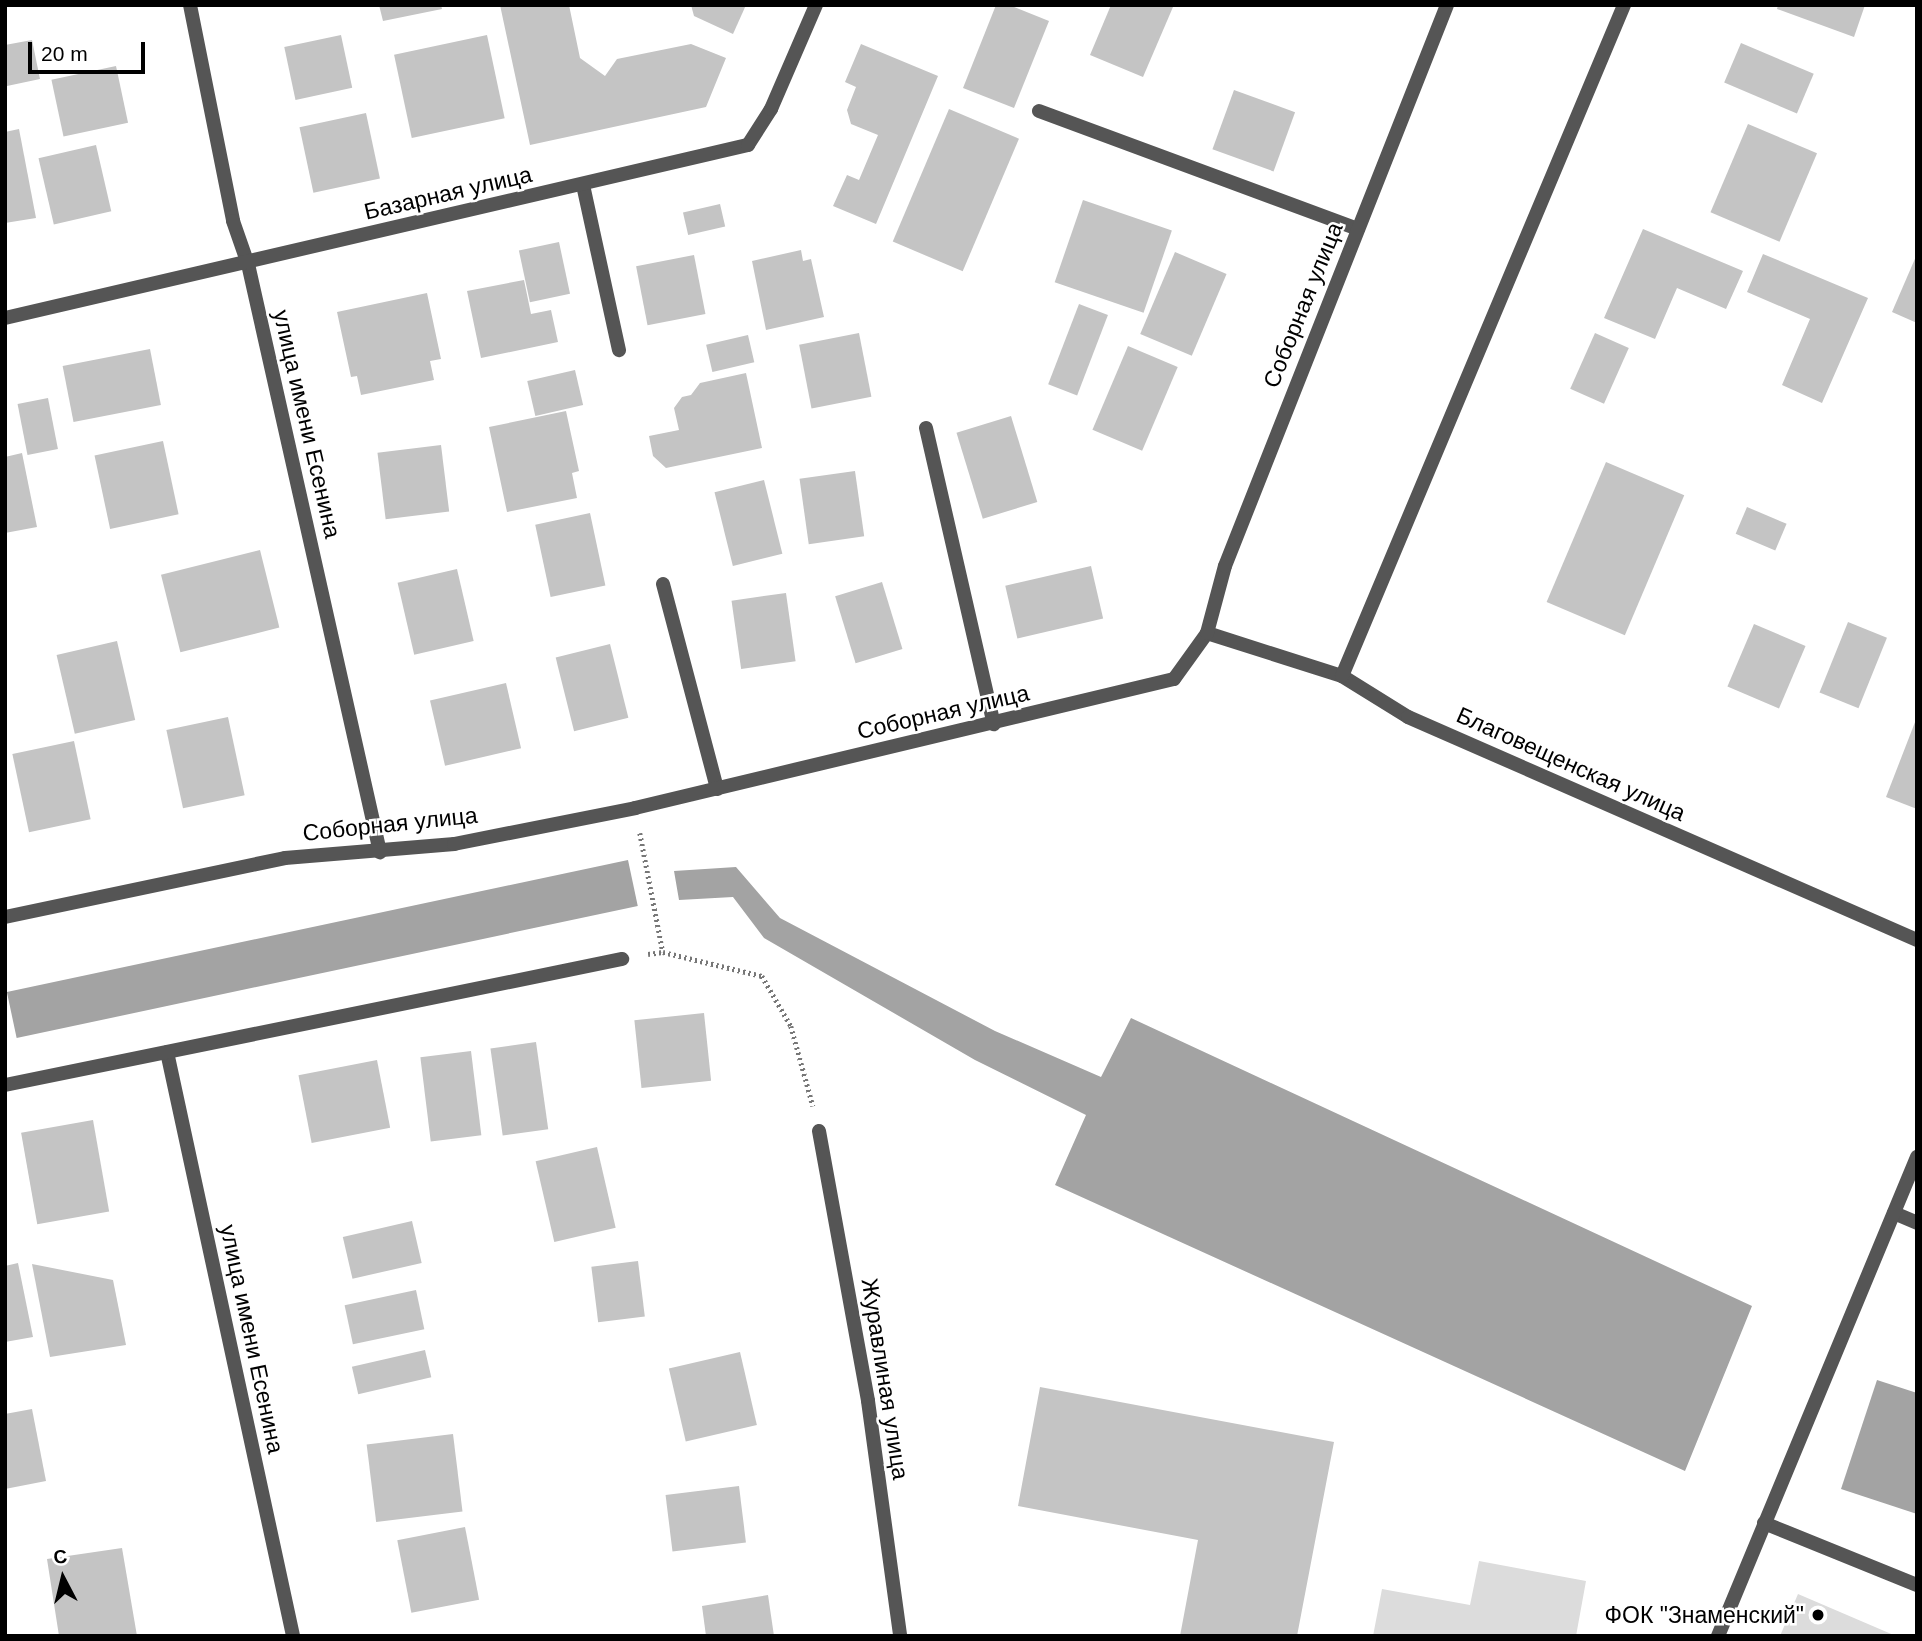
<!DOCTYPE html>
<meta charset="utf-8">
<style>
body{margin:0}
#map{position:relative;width:1922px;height:1641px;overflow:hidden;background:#fff;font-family:Arial,sans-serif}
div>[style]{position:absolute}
.green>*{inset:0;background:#dcdcdc}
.water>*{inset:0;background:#a3a3a3;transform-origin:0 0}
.building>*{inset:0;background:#c4c4c4;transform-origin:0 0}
.path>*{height:4.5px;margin-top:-2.25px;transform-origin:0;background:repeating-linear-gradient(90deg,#777 0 2px,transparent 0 5.5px)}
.lane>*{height:14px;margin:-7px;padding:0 7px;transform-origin:7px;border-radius:7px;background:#555}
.street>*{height:14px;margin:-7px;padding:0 7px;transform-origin:7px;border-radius:7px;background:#555}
.dots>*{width:19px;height:19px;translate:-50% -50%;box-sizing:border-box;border:4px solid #fff;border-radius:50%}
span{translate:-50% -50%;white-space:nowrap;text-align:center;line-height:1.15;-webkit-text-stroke:5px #fff;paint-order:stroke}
.street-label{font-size:23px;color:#000}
.poi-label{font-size:23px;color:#000}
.right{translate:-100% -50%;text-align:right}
.frame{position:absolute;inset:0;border:7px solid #000;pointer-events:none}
.north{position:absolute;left:28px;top:1543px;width:70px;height:70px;-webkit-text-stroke:5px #fff;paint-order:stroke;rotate:353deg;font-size:19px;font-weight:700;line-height:28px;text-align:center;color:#000}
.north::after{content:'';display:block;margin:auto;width:24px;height:32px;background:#000;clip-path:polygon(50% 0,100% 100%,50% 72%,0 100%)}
.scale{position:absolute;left:28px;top:42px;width:117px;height:32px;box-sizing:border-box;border:4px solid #000;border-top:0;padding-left:9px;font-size:21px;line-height:24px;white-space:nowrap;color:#000;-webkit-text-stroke:5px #fff;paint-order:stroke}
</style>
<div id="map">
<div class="green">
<div style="clip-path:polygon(1479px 1561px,1586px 1581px,1576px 1636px,1373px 1636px,1382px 1589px,1470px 1605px)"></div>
<div style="clip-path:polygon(1798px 1594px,1896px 1636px,1780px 1636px)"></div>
</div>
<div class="water">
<div style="left:628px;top:860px;width:47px;height:635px;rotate:78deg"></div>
<div style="clip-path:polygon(736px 867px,780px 918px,995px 1031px,1101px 1077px,1131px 1018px,1752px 1306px,1685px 1471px,1055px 1185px,1086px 1115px,975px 1060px,764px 938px,733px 897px,679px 900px,674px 871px)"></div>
<div style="clip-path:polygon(1877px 1380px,1917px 1393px,1917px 1514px,1841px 1489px)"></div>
</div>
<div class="building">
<div style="clip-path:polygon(379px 5px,441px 5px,442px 9px,383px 21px)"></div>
<div style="clip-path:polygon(500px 5px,569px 5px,580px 58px,605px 76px,617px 59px,691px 44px,726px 58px,706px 107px,530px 145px)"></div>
<div style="clip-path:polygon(691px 5px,746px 5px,733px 34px,694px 16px)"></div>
<div style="clip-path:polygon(996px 5px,1009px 5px,1049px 21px,1014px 108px,963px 88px)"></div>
<div style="clip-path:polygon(1111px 5px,1173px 7px,1143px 77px,1090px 55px)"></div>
<div style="clip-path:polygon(1778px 5px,1865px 5px,1854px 37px,1777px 9px)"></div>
<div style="left:341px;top:35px;width:54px;height:58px;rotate:78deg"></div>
<div style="left:487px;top:35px;width:85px;height:95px;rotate:78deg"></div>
<div style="clip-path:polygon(32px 40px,40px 79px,7px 86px,5px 45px)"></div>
<div style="left:1741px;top:43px;width:79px;height:43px;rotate:23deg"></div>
<div style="clip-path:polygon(861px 44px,938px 76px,876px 224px,833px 206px,847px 175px,859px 180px,878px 135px,851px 124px,847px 110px,856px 87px,845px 82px)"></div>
<div style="left:116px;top:66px;width:58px;height:66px;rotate:78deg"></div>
<div style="left:1234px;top:90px;width:65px;height:63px;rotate:20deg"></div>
<div style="left:949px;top:109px;width:76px;height:144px;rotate:23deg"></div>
<div style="left:366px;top:113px;width:67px;height:68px;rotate:78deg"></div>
<div style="left:1748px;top:124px;width:75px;height:96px;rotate:23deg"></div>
<div style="clip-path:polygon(19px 129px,36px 218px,5px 223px,5px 132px)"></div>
<div style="left:96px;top:145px;width:68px;height:59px;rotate:77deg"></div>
<div style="left:1083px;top:200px;width:94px;height:87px;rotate:19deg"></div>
<div style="left:720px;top:204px;width:23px;height:38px;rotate:77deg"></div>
<div style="clip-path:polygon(1643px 229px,1743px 271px,1726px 309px,1677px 288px,1655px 339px,1604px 318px)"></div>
<div style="left:559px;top:242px;width:53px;height:41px;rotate:78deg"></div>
<div style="clip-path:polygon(801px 250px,803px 261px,811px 259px,824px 317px,766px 330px,752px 261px)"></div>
<div style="left:1175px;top:252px;width:56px;height:89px;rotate:23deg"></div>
<div style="clip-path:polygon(1763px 254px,1868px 298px,1822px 403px,1782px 385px,1810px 319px,1747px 292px)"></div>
<div style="clip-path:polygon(1917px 254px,1917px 323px,1892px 312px)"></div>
<div style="left:694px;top:255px;width:60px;height:59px;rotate:79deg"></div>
<div style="clip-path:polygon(524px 280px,531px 314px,551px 310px,558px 342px,481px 358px,467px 291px)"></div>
<div style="clip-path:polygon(427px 293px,441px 359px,430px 361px,434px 380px,361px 395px,357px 376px,351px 377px,337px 312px)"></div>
<div style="left:1079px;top:304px;width:31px;height:86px;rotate:21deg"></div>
<div style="left:859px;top:333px;width:65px;height:61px;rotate:79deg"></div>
<div style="left:1595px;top:333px;width:37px;height:61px;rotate:24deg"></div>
<div style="left:748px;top:335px;width:28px;height:43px;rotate:77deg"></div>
<div style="left:1128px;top:346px;width:54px;height:91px;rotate:23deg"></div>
<div style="left:150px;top:349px;width:57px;height:89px;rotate:79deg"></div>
<div style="left:575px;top:370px;width:36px;height:49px;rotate:77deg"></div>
<div style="clip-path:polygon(746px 373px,762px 448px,666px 468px,653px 456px,649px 436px,679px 430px,674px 408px,682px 397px,691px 395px,700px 383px)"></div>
<div style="left:48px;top:398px;width:52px;height:31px;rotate:79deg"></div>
<div style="clip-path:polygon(566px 411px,579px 471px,572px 473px,577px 498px,507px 512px,489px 427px)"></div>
<div style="left:1011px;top:416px;width:90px;height:57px;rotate:73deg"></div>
<div style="left:163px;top:441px;width:75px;height:70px;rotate:78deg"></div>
<div style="left:441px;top:445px;width:67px;height:64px;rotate:83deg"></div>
<div style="clip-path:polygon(22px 453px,37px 527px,5px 533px,5px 457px)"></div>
<div style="left:1606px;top:462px;width:85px;height:152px;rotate:23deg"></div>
<div style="left:855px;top:471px;width:66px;height:56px;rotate:82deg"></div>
<div style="left:764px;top:480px;width:76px;height:51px;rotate:76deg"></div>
<div style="left:1747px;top:507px;width:43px;height:29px;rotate:23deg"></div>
<div style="left:590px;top:513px;width:74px;height:56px;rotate:78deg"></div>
<div style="left:260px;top:550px;width:80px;height:102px;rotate:76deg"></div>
<div style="left:1091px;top:566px;width:54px;height:88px;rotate:77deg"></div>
<div style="left:457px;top:569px;width:74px;height:61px;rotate:77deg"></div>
<div style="left:882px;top:582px;width:70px;height:49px;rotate:73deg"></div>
<div style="left:786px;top:593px;width:69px;height:55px;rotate:82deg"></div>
<div style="left:1848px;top:622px;width:42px;height:76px;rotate:22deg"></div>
<div style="left:1754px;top:624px;width:56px;height:68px;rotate:23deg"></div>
<div style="left:117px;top:641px;width:81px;height:62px;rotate:77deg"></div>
<div style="left:610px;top:644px;width:76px;height:56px;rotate:76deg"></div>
<div style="left:506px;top:683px;width:67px;height:78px;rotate:77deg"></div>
<div style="left:228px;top:717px;width:80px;height:63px;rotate:78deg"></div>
<div style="clip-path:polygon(1917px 717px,1917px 809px,1886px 797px)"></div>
<div style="left:74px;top:741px;width:80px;height:63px;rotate:78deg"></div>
<div style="left:704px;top:1013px;width:68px;height:70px;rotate:84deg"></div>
<div style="left:536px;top:1042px;width:88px;height:46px;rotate:82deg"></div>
<div style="left:471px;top:1051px;width:85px;height:51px;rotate:83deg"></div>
<div style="left:377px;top:1060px;width:69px;height:80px;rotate:79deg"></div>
<div style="left:93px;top:1120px;width:93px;height:73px;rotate:80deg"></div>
<div style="left:597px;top:1147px;width:83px;height:63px;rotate:77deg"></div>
<div style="left:412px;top:1221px;width:43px;height:71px;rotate:77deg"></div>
<div style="left:638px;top:1261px;width:56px;height:47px;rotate:83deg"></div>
<div style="clip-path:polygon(18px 1263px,33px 1337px,5px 1342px,5px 1266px)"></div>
<div style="clip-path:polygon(32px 1264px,113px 1280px,126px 1345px,50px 1357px)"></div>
<div style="left:416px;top:1290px;width:40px;height:73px;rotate:78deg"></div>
<div style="left:425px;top:1350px;width:28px;height:75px;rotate:77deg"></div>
<div style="left:740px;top:1352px;width:75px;height:73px;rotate:77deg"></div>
<div style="clip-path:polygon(1040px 1387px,1334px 1442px,1297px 1636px,1180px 1636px,1198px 1540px,1018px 1506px)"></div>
<div style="clip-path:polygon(32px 1409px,46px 1481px,5px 1489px,5px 1414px)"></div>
<div style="left:453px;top:1434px;width:78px;height:87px;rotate:83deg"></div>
<div style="left:739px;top:1486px;width:57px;height:74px;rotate:83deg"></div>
<div style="left:465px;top:1527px;width:74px;height:69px;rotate:79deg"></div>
<div style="clip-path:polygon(122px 1548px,137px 1636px,59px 1636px,47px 1559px)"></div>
<div style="clip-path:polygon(768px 1595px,774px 1636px,706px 1636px,702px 1606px)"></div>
</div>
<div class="path">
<div style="left:640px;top:833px;width:121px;rotate:79.1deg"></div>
<div style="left:648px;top:954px;width:15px;rotate:-8deg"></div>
<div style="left:663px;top:952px;width:102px;rotate:13.6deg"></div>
<div style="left:762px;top:976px;width:58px;rotate:59.9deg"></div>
<div style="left:791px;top:1026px;width:83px;rotate:74.6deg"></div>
</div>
<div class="lane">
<div style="left:1039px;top:111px;width:340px;rotate:20.3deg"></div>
<div style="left:583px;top:185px;width:169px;rotate:77.7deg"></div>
<div style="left:926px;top:428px;width:304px;rotate:77.1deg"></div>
<div style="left:663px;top:584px;width:212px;rotate:75.2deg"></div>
<div style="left:1894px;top:1213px;width:25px;rotate:23deg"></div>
<div style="left:1764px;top:1523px;width:165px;rotate:22.1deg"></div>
<div style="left:1718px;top:1636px;width:519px;rotate:-67.44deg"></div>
</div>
<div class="street">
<div style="left:190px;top:5px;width:220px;rotate:78.7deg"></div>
<div style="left:233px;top:221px;width:46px;rotate:70.8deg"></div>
<div style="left:248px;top:264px;width:603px;rotate:77.35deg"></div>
<div style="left:5px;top:318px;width:763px;rotate:-13.11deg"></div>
<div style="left:748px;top:145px;width:43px;rotate:-57.4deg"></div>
<div style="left:771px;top:109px;width:113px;rotate:-66.6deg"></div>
<div style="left:1207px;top:633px;width:142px;rotate:17.7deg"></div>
<div style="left:1342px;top:676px;width:78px;rotate:31.8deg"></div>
<div style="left:1408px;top:717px;width:556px;rotate:23.66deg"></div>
<div style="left:1342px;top:676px;width:728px;rotate:-67.2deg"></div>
<div style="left:5px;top:917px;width:286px;rotate:-11.9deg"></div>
<div style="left:285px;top:858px;width:170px;rotate:-4.7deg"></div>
<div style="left:454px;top:844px;width:185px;rotate:-11.2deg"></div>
<div style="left:635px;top:808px;width:554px;rotate:-13.46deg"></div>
<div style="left:1174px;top:679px;width:57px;rotate:-54.3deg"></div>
<div style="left:1207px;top:633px;width:69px;rotate:-75deg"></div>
<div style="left:1225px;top:566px;width:603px;rotate:-68.41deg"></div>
<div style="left:167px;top:1052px;width:597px;rotate:77.82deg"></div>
<div style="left:5px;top:1085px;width:630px;rotate:-11.54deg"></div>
<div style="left:819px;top:1131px;width:274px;rotate:79.7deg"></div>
<div style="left:868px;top:1401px;width:237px;rotate:82.2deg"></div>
</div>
<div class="dots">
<div style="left:1818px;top:1615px;background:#000"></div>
</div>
<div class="street-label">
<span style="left:448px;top:193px;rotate:-13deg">Базарная улица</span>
<span style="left:1303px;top:305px;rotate:-68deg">Соборная улица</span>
<span style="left:307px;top:424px;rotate:77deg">улица имени Есенина</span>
<span style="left:943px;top:712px;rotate:-13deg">Соборная улица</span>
<span style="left:1571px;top:764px;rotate:24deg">Благовещенская улица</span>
<span style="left:390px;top:824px;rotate:-6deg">Соборная улица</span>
<span style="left:252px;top:1339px;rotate:78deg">улица имени Есенина</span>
<span style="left:885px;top:1379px;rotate:81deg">Журавлиная улица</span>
</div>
<div class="poi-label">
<span class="right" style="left:1804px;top:1615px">ФОК "Знаменский"</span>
</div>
<div class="frame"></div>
<div class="north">С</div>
<div class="scale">20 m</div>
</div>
